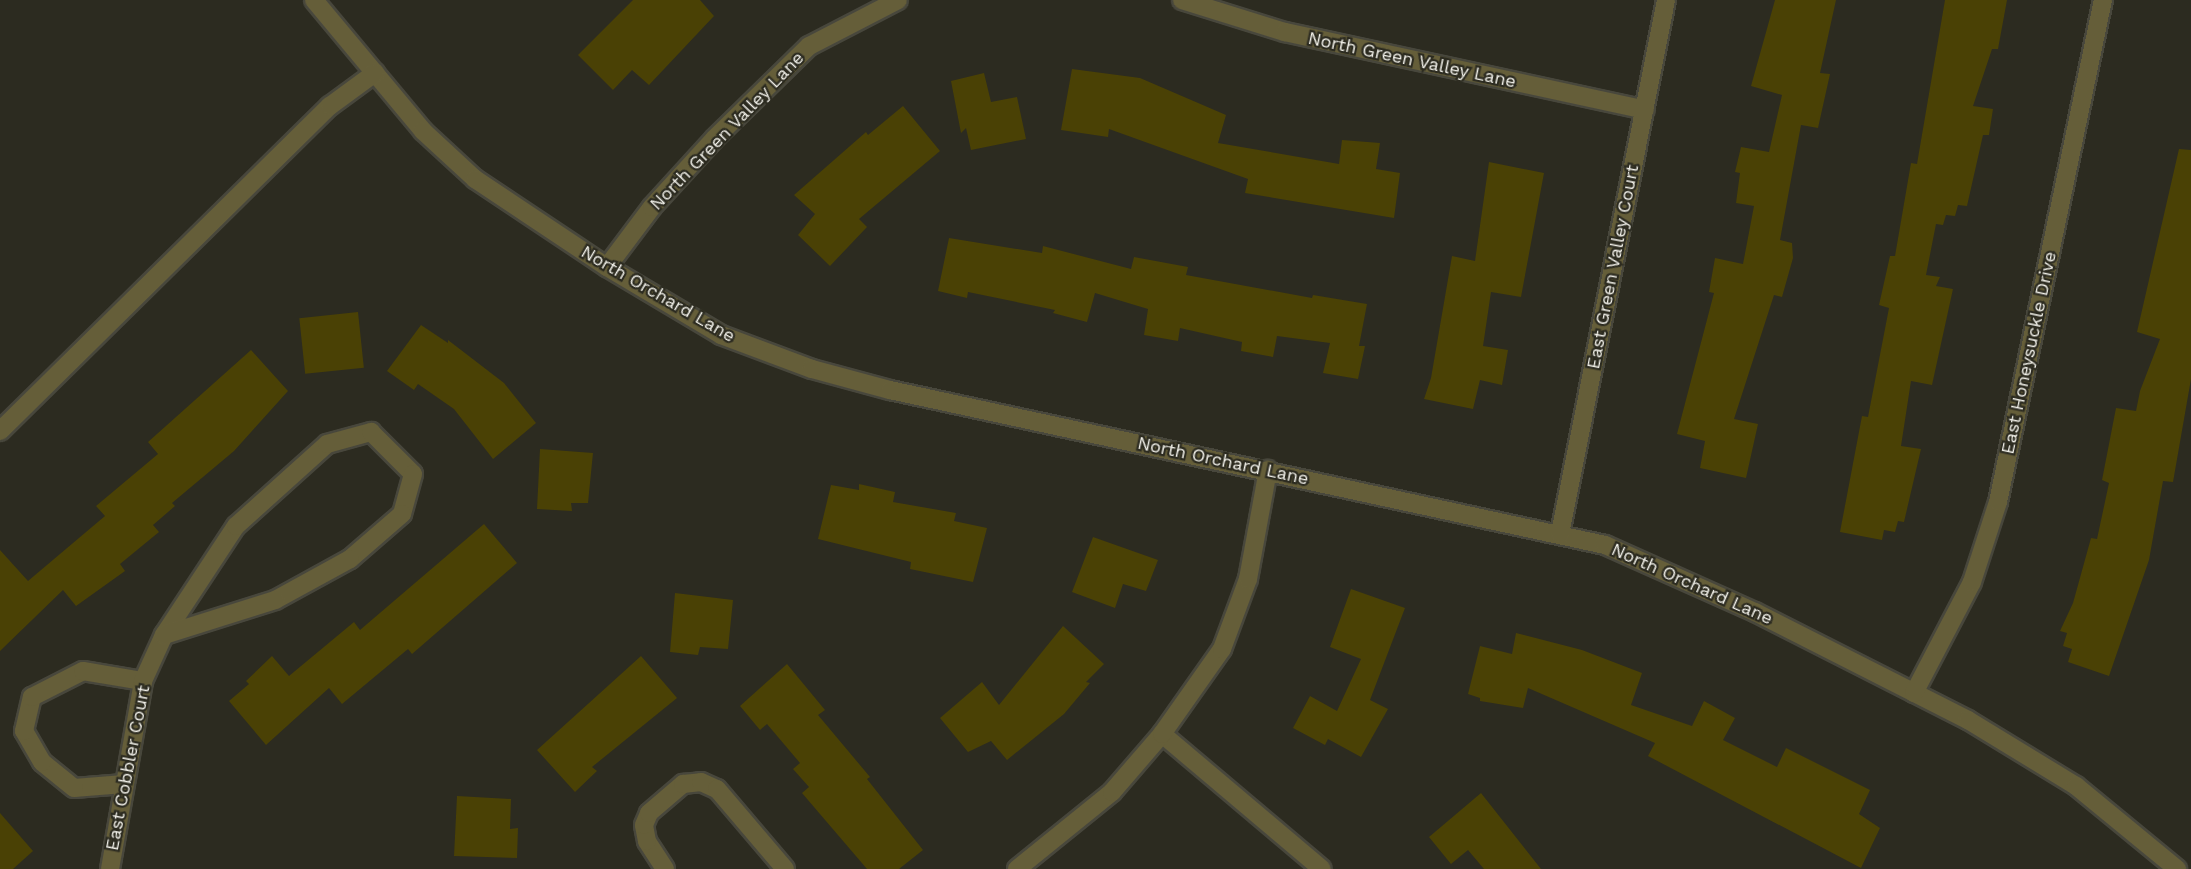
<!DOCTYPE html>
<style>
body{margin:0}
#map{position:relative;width:2191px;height:869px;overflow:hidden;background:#2c2b20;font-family:"Work Sans",sans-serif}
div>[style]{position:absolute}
.building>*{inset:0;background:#4a4105;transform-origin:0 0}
.roads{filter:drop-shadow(2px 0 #48473c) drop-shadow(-2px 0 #48473c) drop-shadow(0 2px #48473c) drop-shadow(0 -2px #48473c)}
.minor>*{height:18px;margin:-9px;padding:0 9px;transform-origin:9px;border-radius:9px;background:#655e39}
span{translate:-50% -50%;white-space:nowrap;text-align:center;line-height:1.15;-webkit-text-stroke:4.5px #2c2b20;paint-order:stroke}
.street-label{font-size:18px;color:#f3f2eb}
</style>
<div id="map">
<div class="building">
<div style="clip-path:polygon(633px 0,700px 0,714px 16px,649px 85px,632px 70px,613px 90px,578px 55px)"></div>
<div style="clip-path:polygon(1775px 0,1836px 0,1820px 73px,1830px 74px,1818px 128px,1801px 125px,1780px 240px,1792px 243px,1793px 258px,1782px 297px,1774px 295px,1734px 419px,1758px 424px,1746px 478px,1700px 468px,1705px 441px,1677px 434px,1714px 293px,1709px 292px,1715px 258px,1743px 264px,1754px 206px,1736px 203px,1740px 173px,1735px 172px,1741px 147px,1769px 152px,1782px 95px,1751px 86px)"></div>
<div style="clip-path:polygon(1945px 0,2007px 0,1998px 49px,1992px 49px,1973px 106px,1993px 109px,1989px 135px,1983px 135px,1967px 206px,1958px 205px,1955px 216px,1946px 215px,1943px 225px,1936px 224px,1926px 275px,1940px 277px,1936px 286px,1953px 289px,1932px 385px,1911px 381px,1901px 446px,1921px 449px,1904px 522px,1898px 521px,1895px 532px,1884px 530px,1882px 540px,1840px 532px,1862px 416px,1868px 417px,1889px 308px,1879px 305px,1890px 256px,1895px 256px,1911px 163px,1917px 164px)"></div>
<div style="clip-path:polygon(1072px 69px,1140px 78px,1226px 115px,1218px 143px,1339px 164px,1342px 140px,1380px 143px,1376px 169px,1400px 173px,1394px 218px,1245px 193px,1248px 179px,1109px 129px,1108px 137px,1061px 130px)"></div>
<div style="clip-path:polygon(984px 73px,991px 102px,1017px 97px,1026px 139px,971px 150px,966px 128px,961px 133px,951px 81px)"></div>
<div style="clip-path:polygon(903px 106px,940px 151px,859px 219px,867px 227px,830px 266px,798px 235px,815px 214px,794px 195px,866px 132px,868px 135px)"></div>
<div style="clip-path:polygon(2179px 149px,2191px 150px,2191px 379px,2173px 482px,2163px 481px,2149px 560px,2109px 676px,2068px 662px,2072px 649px,2063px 646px,2067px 633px,2060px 631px,2073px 603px,2091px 538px,2097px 539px,2109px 483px,2102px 480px,2116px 408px,2136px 411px,2140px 391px,2160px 339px,2137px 332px)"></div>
<div style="clip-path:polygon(1489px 162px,1544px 173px,1521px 297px,1491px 292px,1483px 346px,1508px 350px,1502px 385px,1480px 380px,1473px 409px,1424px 399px,1431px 378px,1452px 256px,1475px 261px)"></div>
<div style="clip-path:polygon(949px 238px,1042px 253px,1043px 246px,1131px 269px,1134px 257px,1188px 267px,1186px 275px,1312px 298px,1313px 295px,1367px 304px,1359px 346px,1365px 346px,1358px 379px,1323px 373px,1330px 343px,1277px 336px,1273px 357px,1241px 351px,1242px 342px,1180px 328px,1178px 341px,1144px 335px,1148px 309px,1095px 293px,1087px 322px,1053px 313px,1055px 310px,968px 292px,967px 298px,938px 291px)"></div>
<div style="left:358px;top:312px;width:56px;height:59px;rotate:84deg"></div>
<div style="clip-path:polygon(421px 325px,448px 343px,448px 340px,504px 383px,536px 423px,493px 459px,454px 409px,418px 384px,414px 390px,387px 371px)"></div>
<div style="clip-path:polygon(251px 350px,288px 391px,234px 451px,172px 503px,175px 506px,153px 525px,159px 532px,120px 564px,125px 571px,76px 606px,63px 590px,0 651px,0 550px,28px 581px,105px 516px,96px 506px,158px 454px,148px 442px)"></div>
<div style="clip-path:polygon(540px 449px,593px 453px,588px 503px,571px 503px,572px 511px,537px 509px)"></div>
<div style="clip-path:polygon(859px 484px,895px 492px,893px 502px,956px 513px,954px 521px,987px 528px,973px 582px,910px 569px,911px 562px,818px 539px,831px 485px,859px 490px)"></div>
<div style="clip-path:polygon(484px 524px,517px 563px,412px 654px,408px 649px,342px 704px,329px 688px,266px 745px,229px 701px,249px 684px,246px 681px,272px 656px,289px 676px,354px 622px,360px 630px)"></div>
<div style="clip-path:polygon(1093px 537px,1158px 560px,1146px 591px,1123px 584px,1115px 608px,1072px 592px)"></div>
<div style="clip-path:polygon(1351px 589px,1405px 608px,1370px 700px,1388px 709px,1361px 757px,1328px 739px,1325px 745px,1293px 728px,1310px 696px,1337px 711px,1361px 659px,1330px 647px)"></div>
<div style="clip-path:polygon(675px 593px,733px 600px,728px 649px,700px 647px,698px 655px,670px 652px)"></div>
<div style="clip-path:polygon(1063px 626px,1104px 664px,1086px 682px,1090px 683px,1064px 714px,1007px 760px,991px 741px,968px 752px,940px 718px,982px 682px,999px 705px)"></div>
<div style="clip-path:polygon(1516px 633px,1582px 650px,1642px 673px,1631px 705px,1692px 726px,1704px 701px,1735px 718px,1723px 740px,1777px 767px,1786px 748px,1870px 790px,1859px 814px,1880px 828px,1861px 868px,1648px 756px,1655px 743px,1528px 688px,1523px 708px,1480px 701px,1480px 698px,1468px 694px,1480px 646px,1512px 654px)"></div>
<div style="clip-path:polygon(641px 656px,677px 698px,592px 767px,597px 771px,575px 792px,537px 750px)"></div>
<div style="clip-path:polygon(787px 664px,825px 710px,818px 715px,870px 777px,867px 779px,923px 850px,899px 869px,867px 869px,802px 793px,809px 787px,793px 769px,800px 763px,767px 724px,760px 730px,740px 706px)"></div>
<div style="clip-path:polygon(1481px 793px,1541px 869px,1484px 869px,1468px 850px,1451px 864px,1429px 837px)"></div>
<div style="clip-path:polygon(457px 796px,511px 799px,510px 829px,518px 828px,517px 858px,454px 856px)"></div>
<div style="clip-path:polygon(0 813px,33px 851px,13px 869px,0 869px)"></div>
</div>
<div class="roads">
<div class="minor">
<div style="left:314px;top:0;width:170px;rotate:50.2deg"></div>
<div style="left:423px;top:131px;width:71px;rotate:42.7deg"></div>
<div style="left:475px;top:179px;width:159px;rotate:33.7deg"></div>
<div style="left:607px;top:267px;width:133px;rotate:30.8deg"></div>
<div style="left:721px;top:335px;width:97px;rotate:20.5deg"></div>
<div style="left:812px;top:369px;width:81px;rotate:15.1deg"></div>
<div style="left:890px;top:390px;width:732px;rotate:12.23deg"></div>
<div style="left:1605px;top:545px;width:164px;rotate:24.1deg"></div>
<div style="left:1755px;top:612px;width:239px;rotate:26.9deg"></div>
<div style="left:1968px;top:720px;width:127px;rotate:31.4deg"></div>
<div style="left:2076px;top:786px;width:131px;rotate:39.4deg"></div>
<div style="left:1182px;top:0;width:108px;rotate:17.3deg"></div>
<div style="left:1285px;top:32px;width:368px;rotate:12.2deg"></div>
<div style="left:607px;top:267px;width:75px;rotate:-53.1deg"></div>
<div style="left:652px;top:207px;width:92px;rotate:-47.6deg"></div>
<div style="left:714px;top:139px;width:133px;rotate:-44.4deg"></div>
<div style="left:809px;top:46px;width:100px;rotate:-27.3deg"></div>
<div style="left:0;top:431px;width:463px;rotate:-44.6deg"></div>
<div style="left:330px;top:106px;width:56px;rotate:-36.3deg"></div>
<div style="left:1560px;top:534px;width:544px;rotate:-78.77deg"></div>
<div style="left:1914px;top:693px;width:125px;rotate:-62.4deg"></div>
<div style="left:1972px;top:582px;width:84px;rotate:-72deg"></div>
<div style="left:1998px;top:502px;width:513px;rotate:-78.19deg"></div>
<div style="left:1162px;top:734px;width:209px;rotate:40.2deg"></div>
<div style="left:124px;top:784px;width:50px;rotate:175.4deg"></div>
<div style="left:74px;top:788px;width:41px;rotate:-140.9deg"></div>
<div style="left:42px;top:762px;width:36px;rotate:-120deg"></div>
<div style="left:24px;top:731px;width:35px;rotate:-77deg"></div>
<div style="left:32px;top:697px;width:57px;rotate:-27deg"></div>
<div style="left:83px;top:671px;width:61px;rotate:9.5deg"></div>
<div style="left:110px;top:869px;width:191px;rotate:-80deg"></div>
<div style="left:143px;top:681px;width:51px;rotate:-65.5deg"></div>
<div style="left:164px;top:635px;width:131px;rotate:-56.6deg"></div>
<div style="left:236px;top:526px;width:122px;rotate:-42deg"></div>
<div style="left:327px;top:444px;width:46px;rotate:-15.3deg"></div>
<div style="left:371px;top:432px;width:59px;rotate:45deg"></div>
<div style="left:413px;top:474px;width:41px;rotate:105.4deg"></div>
<div style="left:402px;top:514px;width:69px;rotate:139.1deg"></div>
<div style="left:350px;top:559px;width:85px;rotate:151.3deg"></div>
<div style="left:275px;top:600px;width:116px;rotate:162.5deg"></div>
<div style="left:665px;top:869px;width:33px;rotate:-123deg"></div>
<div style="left:647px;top:841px;width:16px;rotate:-101deg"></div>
<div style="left:644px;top:825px;width:13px;rotate:-67deg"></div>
<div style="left:649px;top:813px;width:45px;rotate:-40.5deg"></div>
<div style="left:683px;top:784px;width:18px;rotate:-6deg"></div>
<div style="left:701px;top:782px;width:17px;rotate:24deg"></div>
<div style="left:717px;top:789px;width:105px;rotate:49.6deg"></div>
<div style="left:1017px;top:869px;width:122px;rotate:-39deg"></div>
<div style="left:1112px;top:792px;width:77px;rotate:-49.2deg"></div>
<div style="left:1162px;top:734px;width:104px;rotate:-54.8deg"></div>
<div style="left:1222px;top:649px;width:75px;rotate:-69.6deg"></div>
<div style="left:1248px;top:579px;width:111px;rotate:-79.6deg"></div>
</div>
</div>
<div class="street-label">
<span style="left:1412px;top:60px;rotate:12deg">North Green Valley Lane</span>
<span style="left:727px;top:131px;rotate:-46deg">North Green Valley Lane</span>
<span style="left:1613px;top:267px;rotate:-79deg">East Green Valley Court</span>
<span style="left:658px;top:294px;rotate:30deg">North Orchard Lane</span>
<span style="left:2029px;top:353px;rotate:-78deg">East Honeysuckle Drive</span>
<span style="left:1223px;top:461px;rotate:12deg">North Orchard Lane</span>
<span style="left:1692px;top:584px;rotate:24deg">North Orchard Lane</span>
<span style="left:128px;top:768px;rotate:-79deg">East Cobbler Court</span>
</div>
</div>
